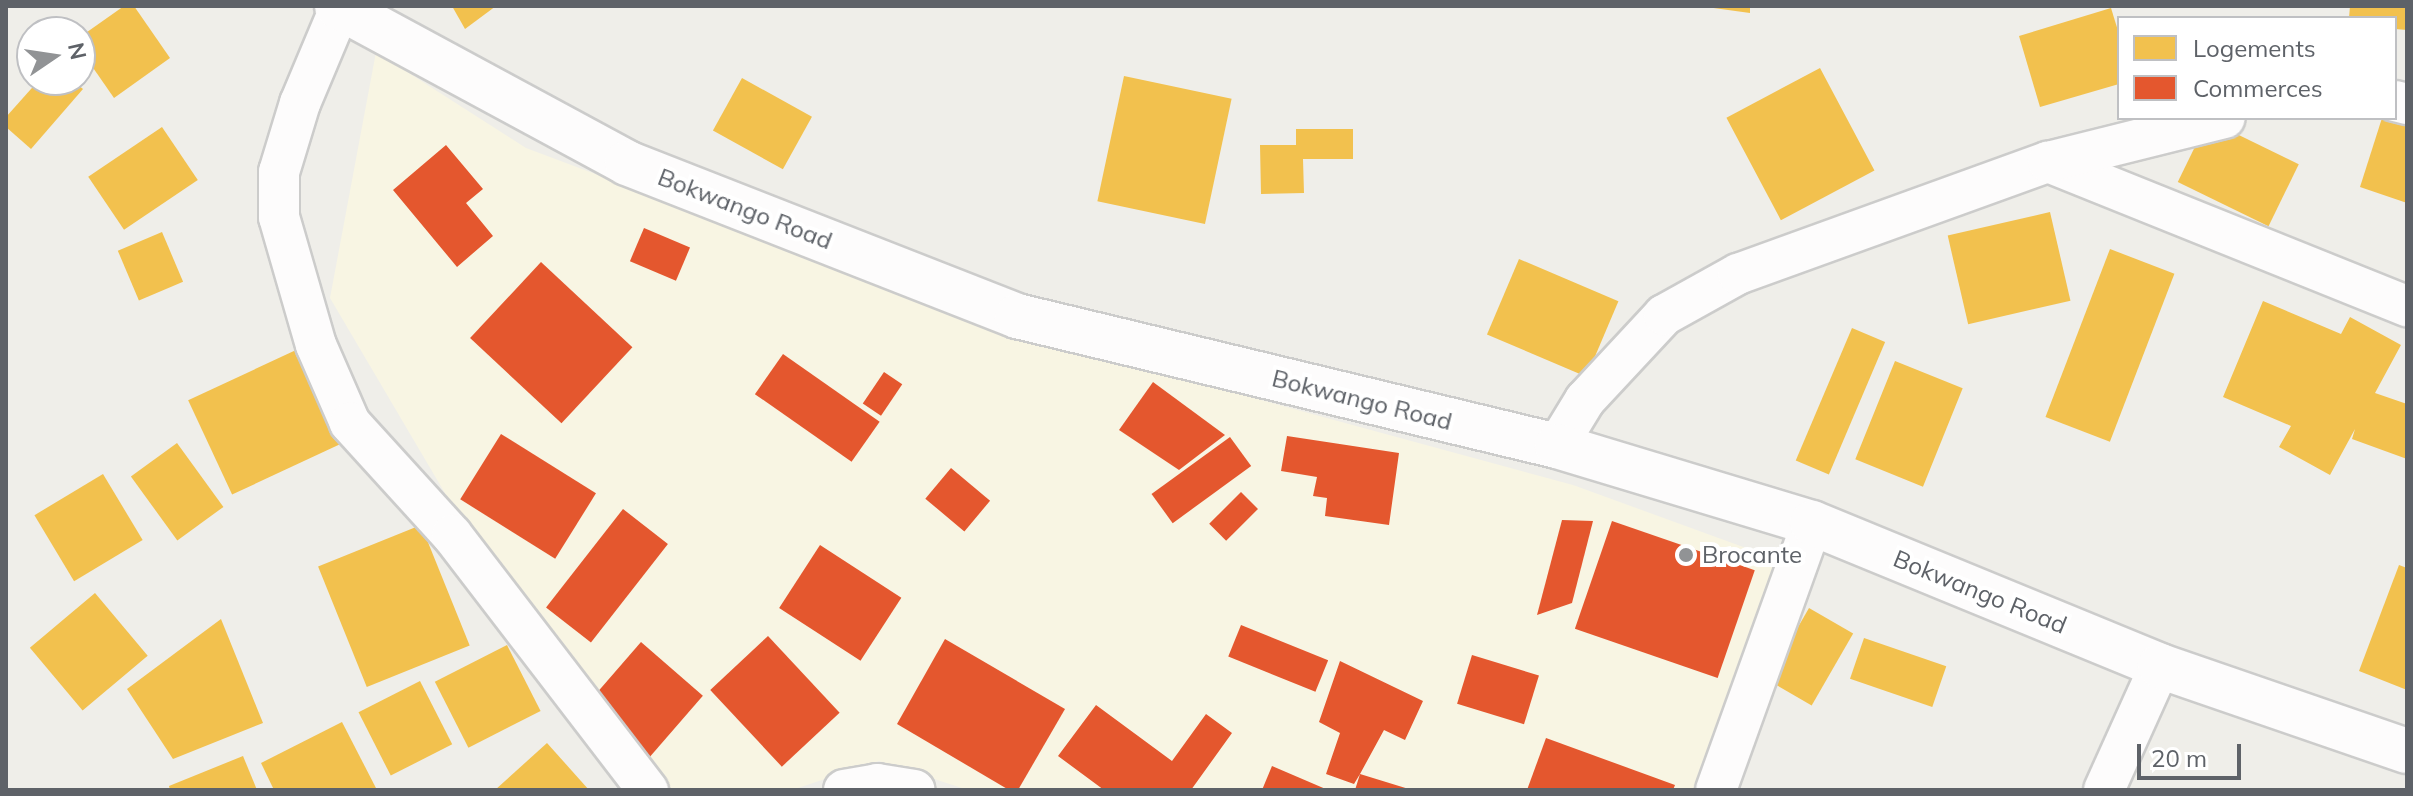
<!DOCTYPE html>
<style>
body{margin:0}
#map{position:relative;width:2413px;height:796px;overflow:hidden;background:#efeee9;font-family:Mulish,sans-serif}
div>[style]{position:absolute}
.commercial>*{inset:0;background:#f8f5e3}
.homes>*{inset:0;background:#f2c14e;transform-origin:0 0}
.shops>*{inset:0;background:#e4572e;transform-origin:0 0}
.roads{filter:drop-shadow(2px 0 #cccccb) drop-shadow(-2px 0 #cccccb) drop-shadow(0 2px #cccccb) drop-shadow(0 -2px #cccccb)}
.minor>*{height:40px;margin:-20px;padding:0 20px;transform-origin:20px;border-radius:20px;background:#fdfcfc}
.tertiary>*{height:44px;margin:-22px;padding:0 22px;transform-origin:22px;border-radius:22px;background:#fdfcfc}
.dots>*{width:22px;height:22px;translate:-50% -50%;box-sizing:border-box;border:4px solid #fff;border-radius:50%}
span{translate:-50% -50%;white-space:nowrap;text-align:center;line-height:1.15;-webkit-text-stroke:8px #fff;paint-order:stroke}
.street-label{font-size:24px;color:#5e6268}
.poi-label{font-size:24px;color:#5e6268}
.left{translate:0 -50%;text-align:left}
.frame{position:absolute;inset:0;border:8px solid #5e6268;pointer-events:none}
.legend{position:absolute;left:2117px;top:16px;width:280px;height:104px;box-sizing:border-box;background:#fff;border:2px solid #bfc0c3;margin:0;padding:10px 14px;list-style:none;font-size:24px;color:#5e6268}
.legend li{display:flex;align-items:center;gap:16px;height:40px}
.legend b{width:40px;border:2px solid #bfc0c3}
.north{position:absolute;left:16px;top:16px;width:80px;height:80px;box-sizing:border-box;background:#fff;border:2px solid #bfc0c3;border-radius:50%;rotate:77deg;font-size:22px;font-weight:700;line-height:32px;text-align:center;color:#5e6268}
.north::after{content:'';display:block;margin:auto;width:28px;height:36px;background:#919395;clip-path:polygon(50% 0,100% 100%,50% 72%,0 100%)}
.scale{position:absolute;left:2137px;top:744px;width:104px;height:36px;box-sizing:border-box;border:4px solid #5e6268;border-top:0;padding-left:10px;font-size:24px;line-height:28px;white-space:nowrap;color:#5e6268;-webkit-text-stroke:6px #fff;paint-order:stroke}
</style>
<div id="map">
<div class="commercial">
<div style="clip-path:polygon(376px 52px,526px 148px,1033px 338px,1573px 485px,1779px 560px,1694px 790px,968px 790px,879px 761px,792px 790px,670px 790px,593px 717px,459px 517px,330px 298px)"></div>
</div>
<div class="homes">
<div style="clip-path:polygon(124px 6px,134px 6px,170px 58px,114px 98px,80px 49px,80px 37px)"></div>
<div style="clip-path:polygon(452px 6px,496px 6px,465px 29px)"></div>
<div style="clip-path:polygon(1699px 6px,1750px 6px,1750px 13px)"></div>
<div style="clip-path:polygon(2350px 6px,2407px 6px,2407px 30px,2395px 29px,2395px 18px,2349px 18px)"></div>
<div style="clip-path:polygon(2111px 8px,2119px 34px,2119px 84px,2040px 107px,2019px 36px)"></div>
<div style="left:1820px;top:68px;width:116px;height:106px;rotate:62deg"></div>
<div style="left:1124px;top:76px;width:110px;height:128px;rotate:12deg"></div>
<div style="left:742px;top:78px;width:80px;height:60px;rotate:29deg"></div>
<div style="clip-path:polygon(39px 80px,72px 80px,83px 89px,31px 149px,6px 127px,6px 117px)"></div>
<div style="clip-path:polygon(2382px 118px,2407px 125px,2407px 203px,2360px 187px)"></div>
<div style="left:2208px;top:120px;width:101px;height:69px;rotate:26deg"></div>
<div style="left:162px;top:127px;width:64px;height:89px;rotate:56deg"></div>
<div style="clip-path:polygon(1296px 129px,1353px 129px,1353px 159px,1303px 159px,1304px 193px,1261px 194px,1260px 145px,1296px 145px)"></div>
<div style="left:2050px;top:212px;width:91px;height:105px;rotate:77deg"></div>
<div style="left:162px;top:232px;width:54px;height:48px;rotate:67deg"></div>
<div style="left:2110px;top:249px;width:69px;height:180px;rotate:21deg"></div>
<div style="left:1519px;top:259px;width:108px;height:82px;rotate:23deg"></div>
<div style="clip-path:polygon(2263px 301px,2341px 334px,2350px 317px,2401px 345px,2375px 393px,2407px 404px,2407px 459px,2352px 439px,2355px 429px,2330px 475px,2279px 447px,2291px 426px,2223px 397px)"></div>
<div style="left:1852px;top:328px;width:36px;height:144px;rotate:23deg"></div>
<div style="left:296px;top:350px;width:104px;height:119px;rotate:65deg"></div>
<div style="left:1895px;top:361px;width:73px;height:106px;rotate:22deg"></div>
<div style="left:177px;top:443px;width:79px;height:57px;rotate:54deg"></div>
<div style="left:103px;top:474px;width:77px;height:80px;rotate:59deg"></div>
<div style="left:421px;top:525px;width:130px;height:111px;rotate:68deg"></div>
<div style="clip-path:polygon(2399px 565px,2407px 568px,2407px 690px,2359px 671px)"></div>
<div style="left:95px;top:593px;width:82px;height:85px;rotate:50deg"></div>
<div style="left:1809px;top:608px;width:51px;height:83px;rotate:30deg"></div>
<div style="clip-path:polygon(221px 619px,263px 723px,173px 759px,127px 689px)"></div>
<div style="left:1864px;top:638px;width:87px;height:43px;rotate:19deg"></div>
<div style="left:507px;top:645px;width:74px;height:81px;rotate:63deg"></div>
<div style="left:420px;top:681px;width:71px;height:69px;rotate:63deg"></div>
<div style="clip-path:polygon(342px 722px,377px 790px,274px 790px,261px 763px)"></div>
<div style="clip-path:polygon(547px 743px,589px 790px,495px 790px)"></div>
<div style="clip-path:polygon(243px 756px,257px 790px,170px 790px,169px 786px)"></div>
</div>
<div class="shops">
<div style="clip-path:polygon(446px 145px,483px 189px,466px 203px,493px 236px,457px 267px,393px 190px)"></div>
<div style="left:644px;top:228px;width:50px;height:36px;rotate:23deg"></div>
<div style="left:541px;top:262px;width:125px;height:104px;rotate:43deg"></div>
<div style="left:783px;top:354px;width:118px;height:49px;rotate:35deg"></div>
<div style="left:884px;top:372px;width:22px;height:38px;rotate:34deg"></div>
<div style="clip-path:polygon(1153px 382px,1225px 435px,1179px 470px,1119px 430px)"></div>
<div style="left:501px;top:434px;width:112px;height:77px;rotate:32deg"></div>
<div style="clip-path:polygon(1287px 436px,1399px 453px,1389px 525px,1325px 516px,1327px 498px,1313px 496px,1317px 477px,1281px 471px)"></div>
<div style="left:1230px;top:437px;width:36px;height:97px;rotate:54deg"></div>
<div style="left:951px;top:468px;width:51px;height:40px;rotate:40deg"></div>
<div style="left:1241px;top:492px;width:24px;height:45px;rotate:45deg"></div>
<div style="left:623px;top:509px;width:57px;height:125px;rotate:38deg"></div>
<div style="clip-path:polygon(1562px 520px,1593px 521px,1572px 603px,1537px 615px)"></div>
<div style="left:1612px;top:521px;width:151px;height:114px;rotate:19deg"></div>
<div style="left:820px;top:545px;width:97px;height:75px;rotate:33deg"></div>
<div style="left:1241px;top:625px;width:94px;height:34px;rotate:22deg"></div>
<div style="left:768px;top:636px;width:105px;height:79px;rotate:47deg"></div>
<div style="clip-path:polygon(945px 639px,1065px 709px,1018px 790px,1009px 790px,897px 724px)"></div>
<div style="left:641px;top:642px;width:82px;height:84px;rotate:41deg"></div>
<div style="left:1472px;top:655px;width:70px;height:51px;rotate:17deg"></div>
<div style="clip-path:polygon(1340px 661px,1423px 701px,1405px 740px,1384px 730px,1360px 774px,1412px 790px,1355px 790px,1360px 774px,1354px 784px,1326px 774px,1340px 733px,1319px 722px)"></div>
<div style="clip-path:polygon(1096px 705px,1172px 761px,1206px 714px,1232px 733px,1191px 790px,1104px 790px,1058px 756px)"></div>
<div style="clip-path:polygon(1546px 738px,1675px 785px,1673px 790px,1527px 790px)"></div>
<div style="clip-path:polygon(1272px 766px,1328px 790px,1262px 790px)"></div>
</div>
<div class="roads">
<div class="minor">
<div style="left:340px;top:8px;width:103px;rotate:112.8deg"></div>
<div style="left:300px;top:103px;width:72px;rotate:106.9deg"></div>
<div style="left:279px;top:172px;width:45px;rotate:90deg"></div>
<div style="left:279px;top:217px;width:133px;rotate:73.9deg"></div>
<div style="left:316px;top:345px;width:85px;rotate:66.4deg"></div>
<div style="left:350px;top:423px;width:151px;rotate:47.7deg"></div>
<div style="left:452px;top:535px;width:322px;rotate:52.5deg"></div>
<div style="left:2395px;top:101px;width:12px;rotate:14deg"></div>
<div style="left:2048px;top:162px;width:387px;rotate:21.9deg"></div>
<div style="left:1557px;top:446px;width:54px;rotate:-58.7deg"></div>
<div style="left:1585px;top:400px;width:116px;rotate:-47.1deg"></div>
<div style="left:1664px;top:315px;width:85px;rotate:-29deg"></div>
<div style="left:1738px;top:274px;width:330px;rotate:-19.9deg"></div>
<div style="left:2048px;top:162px;width:182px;rotate:-14deg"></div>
<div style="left:844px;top:790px;width:34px;rotate:-10deg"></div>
<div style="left:877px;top:784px;width:38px;rotate:9deg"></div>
<div style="left:1716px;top:790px;width:284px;rotate:-70.2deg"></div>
<div style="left:2104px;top:790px;width:136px;rotate:-65.7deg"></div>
</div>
<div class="tertiary">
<div style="left:337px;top:6px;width:330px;rotate:28.4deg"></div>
<div style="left:627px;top:163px;width:419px;rotate:21.4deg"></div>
<div style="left:1017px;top:316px;width:555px;rotate:13.54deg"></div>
<div style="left:1557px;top:446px;width:266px;rotate:16.8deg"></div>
<div style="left:1812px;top:523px;width:376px;rotate:22.3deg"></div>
<div style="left:2160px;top:666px;width:261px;rotate:19deg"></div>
</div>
</div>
<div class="dots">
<div style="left:1686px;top:555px;background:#919395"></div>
</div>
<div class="street-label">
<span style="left:745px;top:209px;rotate:21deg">Bokwango Road</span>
<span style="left:1362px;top:400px;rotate:14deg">Bokwango Road</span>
<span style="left:1980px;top:592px;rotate:22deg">Bokwango Road</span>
</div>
<div class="poi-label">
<span class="left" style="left:1702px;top:555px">Brocante</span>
</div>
<div class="frame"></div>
<ul class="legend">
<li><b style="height:22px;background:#f2c14e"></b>Logements</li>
<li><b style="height:22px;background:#e4572e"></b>Commerces</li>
</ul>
<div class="north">N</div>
<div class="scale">20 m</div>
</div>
